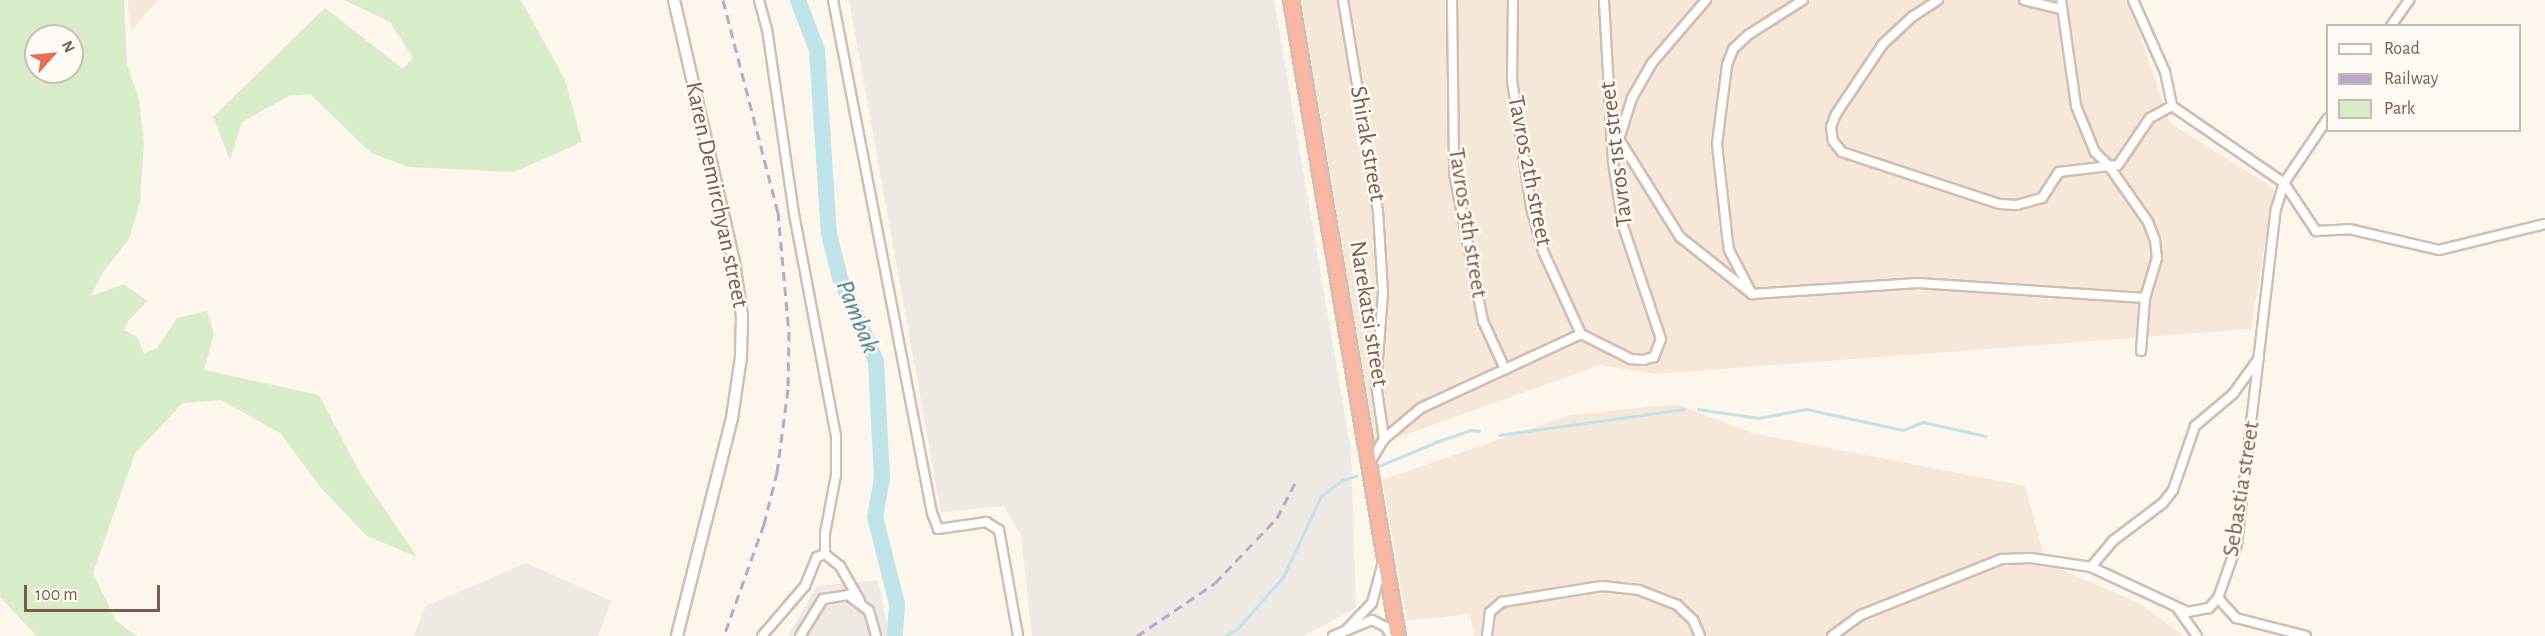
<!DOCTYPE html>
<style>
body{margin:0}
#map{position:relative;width:2545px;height:636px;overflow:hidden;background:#fdf6ec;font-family:"Alegreya Sans",sans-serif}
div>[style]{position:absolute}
.residential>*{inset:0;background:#f5e8da}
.industrial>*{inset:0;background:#efe9e4}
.green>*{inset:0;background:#d8ecc9}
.stream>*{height:3px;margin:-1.5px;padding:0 1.5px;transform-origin:1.5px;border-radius:1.5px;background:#bfe3e8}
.river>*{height:16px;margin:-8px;padding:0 8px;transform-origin:8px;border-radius:8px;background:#bfe3e8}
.roads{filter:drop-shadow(2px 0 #d1beb0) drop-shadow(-2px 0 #d1beb0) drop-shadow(0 2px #d1beb0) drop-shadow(0 -2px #d1beb0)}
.street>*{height:8px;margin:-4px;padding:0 4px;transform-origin:4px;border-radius:4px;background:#fff}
.secondary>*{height:10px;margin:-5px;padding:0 5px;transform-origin:5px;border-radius:5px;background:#fff}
.highway>*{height:14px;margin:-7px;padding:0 7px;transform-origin:7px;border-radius:7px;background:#f7b7a3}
.rail>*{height:3px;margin-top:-1.5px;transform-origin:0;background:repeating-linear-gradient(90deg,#b9a8c9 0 9px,transparent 0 15px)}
span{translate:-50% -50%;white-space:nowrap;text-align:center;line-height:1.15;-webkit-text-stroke:5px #fffaf3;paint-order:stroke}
.street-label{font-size:24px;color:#7a5c4d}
.water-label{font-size:26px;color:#437c86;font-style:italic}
.legend{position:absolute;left:2326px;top:24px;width:195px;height:108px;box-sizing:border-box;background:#fffaf3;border:2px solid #cabbb1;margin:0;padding:8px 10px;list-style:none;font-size:18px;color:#7a5c4d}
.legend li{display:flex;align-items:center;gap:12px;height:30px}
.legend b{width:30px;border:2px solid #cabbb1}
.north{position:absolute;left:24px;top:24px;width:60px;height:60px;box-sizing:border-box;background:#fffaf3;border:2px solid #cabbb1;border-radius:50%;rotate:63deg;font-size:16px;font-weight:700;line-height:24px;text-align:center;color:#7a5c4d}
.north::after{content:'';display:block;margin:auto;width:21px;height:27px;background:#e76f51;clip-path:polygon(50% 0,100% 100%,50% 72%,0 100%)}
.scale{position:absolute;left:24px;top:585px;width:136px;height:27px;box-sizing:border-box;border:3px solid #7a5c4d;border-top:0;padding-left:8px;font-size:18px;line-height:21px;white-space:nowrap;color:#7a5c4d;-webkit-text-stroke:4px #fffaf3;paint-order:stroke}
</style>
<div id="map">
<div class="residential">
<div style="clip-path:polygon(128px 0,158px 0,131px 31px)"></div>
<div style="clip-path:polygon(1298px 0,2128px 0,2170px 123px,2274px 188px,2251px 329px,1656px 374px,1600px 365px,1371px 447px)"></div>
<div style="clip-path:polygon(1677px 404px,1752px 433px,2025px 486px,2046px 563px,2137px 602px,2184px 636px,1474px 636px,1470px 614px,1407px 621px,1382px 480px,1570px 415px)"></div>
</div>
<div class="industrial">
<div style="clip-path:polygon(849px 0,1274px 0,1351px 451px,1356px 608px,1303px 636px,1032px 636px,1021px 535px,1004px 506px,941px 512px)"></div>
<div style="clip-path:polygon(526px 563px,612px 601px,598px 636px,414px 636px,426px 606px)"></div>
<div style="clip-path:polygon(878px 580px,889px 636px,788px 636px,817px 586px)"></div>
</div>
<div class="green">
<div style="clip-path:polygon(evenodd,0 0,124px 0,127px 65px,139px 99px,144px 143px,140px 202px,129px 239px,103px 272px,91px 296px,124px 284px,147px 301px,128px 321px,124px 330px,137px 337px,144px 354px,157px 348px,177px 318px,207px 311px,214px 334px,204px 370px,319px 395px,360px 473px,417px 557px,367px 536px,321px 488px,280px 433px,221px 400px,183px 403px,135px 453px,93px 573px,116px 621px,137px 636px,37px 636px,0 597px,0 0,36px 36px,72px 36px,72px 72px,36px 72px,36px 36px)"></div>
<div style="clip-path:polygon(344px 0,521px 0,565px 80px,582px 142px,514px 172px,409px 167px,371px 153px,310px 94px,289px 96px,242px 122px,230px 160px,213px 117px,325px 8px,403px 69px,413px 58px,390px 22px)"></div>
</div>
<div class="stream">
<div style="left:1698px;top:409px;width:61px;rotate:8.5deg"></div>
<div style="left:1758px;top:418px;width:49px;rotate:-10.6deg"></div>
<div style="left:1806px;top:409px;width:99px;rotate:12.2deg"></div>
<div style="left:1903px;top:430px;width:22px;rotate:-22deg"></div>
<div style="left:1923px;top:422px;width:64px;rotate:12.7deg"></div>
<div style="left:1499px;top:435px;width:187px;rotate:-8deg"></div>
<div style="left:1376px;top:467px;width:65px;rotate:-22.6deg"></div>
<div style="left:1436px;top:442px;width:36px;rotate:-19deg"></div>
<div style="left:1470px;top:430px;width:9px;rotate:6deg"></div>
<div style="left:1225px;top:636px;width:15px;rotate:-32deg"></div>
<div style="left:1238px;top:628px;width:68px;rotate:-48.6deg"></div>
<div style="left:1283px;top:577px;width:89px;rotate:-64.9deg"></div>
<div style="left:1321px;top:496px;width:26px;rotate:-37deg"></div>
<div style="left:1342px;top:480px;width:15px;rotate:-16deg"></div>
</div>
<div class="river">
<div style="left:798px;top:0;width:53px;rotate:69.2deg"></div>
<div style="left:817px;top:50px;width:184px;rotate:86.3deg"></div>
<div style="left:829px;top:234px;width:45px;rotate:76deg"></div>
<div style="left:840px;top:278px;width:90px;rotate:66.6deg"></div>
<div style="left:876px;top:361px;width:117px;rotate:87.1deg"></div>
<div style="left:882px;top:478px;width:40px;rotate:100deg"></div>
<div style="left:875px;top:517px;width:90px;rotate:75.8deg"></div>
<div style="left:897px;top:604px;width:32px;rotate:94deg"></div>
</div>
<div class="roads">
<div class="street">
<div style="left:759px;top:0;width:30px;rotate:75deg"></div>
<div style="left:767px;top:29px;width:187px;rotate:81.7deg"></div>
<div style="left:794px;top:214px;width:227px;rotate:79.3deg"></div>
<div style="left:836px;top:437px;width:38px;rotate:90deg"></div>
<div style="left:836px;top:475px;width:59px;rotate:100.7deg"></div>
<div style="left:825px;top:533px;width:21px;rotate:90deg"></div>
<div style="left:833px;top:0;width:522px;rotate:79.08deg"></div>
<div style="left:932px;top:513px;width:17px;rotate:69deg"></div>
<div style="left:938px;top:529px;width:49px;rotate:-8.3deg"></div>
<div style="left:986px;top:522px;width:15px;rotate:32deg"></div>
<div style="left:999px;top:530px;width:108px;rotate:79.8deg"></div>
<div style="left:1343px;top:0;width:214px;rotate:80.6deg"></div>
<div style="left:1378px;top:211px;width:82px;rotate:86.5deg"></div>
<div style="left:1383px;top:293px;width:91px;rotate:94.4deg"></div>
<div style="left:1376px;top:384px;width:56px;rotate:81.7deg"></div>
<div style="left:1384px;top:439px;width:29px;rotate:121deg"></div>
<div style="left:1452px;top:0;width:173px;rotate:89.3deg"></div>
<div style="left:1454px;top:173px;width:151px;rotate:78.9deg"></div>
<div style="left:1483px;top:321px;width:53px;rotate:65.4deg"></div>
<div style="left:1513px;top:0;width:80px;rotate:90.7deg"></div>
<div style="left:1512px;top:80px;width:128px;rotate:81.5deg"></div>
<div style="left:1531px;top:207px;width:46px;rotate:74.7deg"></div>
<div style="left:1543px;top:251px;width:91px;rotate:65.4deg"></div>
<div style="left:1581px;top:334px;width:56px;rotate:26.6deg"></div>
<div style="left:1631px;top:359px;width:12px;rotate:5deg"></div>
<div style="left:1643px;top:360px;width:11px;rotate:-15deg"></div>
<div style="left:1654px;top:357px;width:19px;rotate:-69deg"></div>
<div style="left:1661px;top:339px;width:119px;rotate:-108.6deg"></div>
<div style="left:1623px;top:226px;width:65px;rotate:-98.9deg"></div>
<div style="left:1613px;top:162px;width:162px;rotate:-93.2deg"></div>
<div style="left:1938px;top:0;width:31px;rotate:147deg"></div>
<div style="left:1912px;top:17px;width:40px;rotate:137deg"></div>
<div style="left:1883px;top:44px;width:84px;rotate:123.9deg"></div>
<div style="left:1836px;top:114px;width:14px;rotate:111deg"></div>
<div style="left:1831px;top:127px;width:14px;rotate:82deg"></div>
<div style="left:1833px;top:141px;width:14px;rotate:51deg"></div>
<div style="left:1842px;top:152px;width:165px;rotate:18.3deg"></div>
<div style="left:1999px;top:204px;width:18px;rotate:3deg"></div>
<div style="left:2017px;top:205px;width:26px;rotate:-16deg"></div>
<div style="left:2042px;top:198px;width:31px;rotate:-57deg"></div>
<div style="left:2059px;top:172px;width:59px;rotate:-6.8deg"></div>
<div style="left:2118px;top:165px;width:57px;rotate:-55.8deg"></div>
<div style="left:2150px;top:118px;width:25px;rotate:-29deg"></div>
<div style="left:2024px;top:0;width:37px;rotate:14deg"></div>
<div style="left:2061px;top:0;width:107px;rotate:81.9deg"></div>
<div style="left:2076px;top:106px;width:50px;rotate:67.6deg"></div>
<div style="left:2095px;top:152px;width:20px;rotate:45deg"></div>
<div style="left:2109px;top:166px;width:68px;rotate:55.1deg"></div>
<div style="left:2148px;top:222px;width:19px;rotate:69deg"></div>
<div style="left:2155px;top:240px;width:18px;rotate:84deg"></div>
<div style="left:2157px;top:258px;width:42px;rotate:106.7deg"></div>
<div style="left:2145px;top:298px;width:53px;rotate:94.3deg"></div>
<div style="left:2133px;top:0;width:79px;rotate:66deg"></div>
<div style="left:2165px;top:72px;width:35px;rotate:78deg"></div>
<div style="left:2172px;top:106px;width:136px;rotate:34.5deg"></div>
<div style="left:2284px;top:183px;width:58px;rotate:56.3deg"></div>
<div style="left:2316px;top:231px;width:33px;rotate:-3deg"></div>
<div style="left:2349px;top:229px;width:92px;rotate:13.1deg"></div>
<div style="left:2439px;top:250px;width:109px;rotate:-13.8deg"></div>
<div style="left:2391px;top:26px;width:32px;rotate:-55deg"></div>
<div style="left:1611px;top:138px;width:8px;rotate:7deg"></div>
<div style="left:1619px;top:139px;width:115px;rotate:58.1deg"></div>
<div style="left:1680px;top:237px;width:92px;rotate:38.4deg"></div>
<div style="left:1752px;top:294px;width:50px;rotate:-117.6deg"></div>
<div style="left:1729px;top:250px;width:15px;rotate:-98deg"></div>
<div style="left:1727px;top:235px;width:92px;rotate:-96.3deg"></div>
<div style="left:1717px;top:144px;width:80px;rotate:-82.8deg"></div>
<div style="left:1727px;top:65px;width:17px;rotate:-69deg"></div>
<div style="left:1733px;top:49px;width:21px;rotate:-43deg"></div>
<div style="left:1748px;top:35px;width:65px;rotate:-32.5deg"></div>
<div style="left:1619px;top:139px;width:43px;rotate:-72.4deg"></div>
<div style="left:1632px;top:98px;width:40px;rotate:-60.3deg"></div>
<div style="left:1652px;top:63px;width:83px;rotate:-49.4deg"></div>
<div style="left:1752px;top:294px;width:166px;rotate:-3.8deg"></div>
<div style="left:1918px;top:283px;width:227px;rotate:3.8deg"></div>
<div style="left:1384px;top:439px;width:48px;rotate:-40deg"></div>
<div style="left:1421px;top:408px;width:176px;rotate:-24.8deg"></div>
<div style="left:2091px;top:567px;width:35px;rotate:-50deg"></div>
<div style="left:2114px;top:540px;width:61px;rotate:-37.1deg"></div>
<div style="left:2163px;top:503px;width:16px;rotate:-52deg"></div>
<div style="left:2173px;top:490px;width:68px;rotate:-71deg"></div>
<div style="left:2195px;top:426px;width:50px;rotate:-40.1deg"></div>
<div style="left:2233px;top:394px;width:44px;rotate:-54.2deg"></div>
<div style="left:2218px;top:598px;width:27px;rotate:48deg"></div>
<div style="left:2236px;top:618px;width:72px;rotate:14.4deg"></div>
<div style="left:2178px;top:609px;width:33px;rotate:55deg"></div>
<div style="left:1346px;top:630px;width:37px;rotate:-46deg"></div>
<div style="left:1372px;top:603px;width:38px;rotate:-75deg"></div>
<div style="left:762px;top:636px;width:66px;rotate:-49.3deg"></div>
<div style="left:805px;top:586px;width:31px;rotate:-68deg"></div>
<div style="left:817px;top:557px;width:9px;rotate:-21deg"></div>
<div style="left:825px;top:554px;width:19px;rotate:39deg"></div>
<div style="left:840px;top:566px;width:40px;rotate:60.3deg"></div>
<div style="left:800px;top:636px;width:44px;rotate:-58.1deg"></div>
<div style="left:823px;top:599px;width:25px;rotate:-9deg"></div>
<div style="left:848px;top:595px;width:26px;rotate:37deg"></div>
<div style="left:869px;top:611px;width:26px;rotate:74deg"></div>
<div style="left:1333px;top:636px;width:42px;rotate:-22.3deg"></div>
<div style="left:1372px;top:620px;width:16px;rotate:27deg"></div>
<div style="left:1386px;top:627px;width:10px;rotate:61deg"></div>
<div style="left:1487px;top:636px;width:24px;rotate:-83deg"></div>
<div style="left:1490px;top:612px;width:16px;rotate:-40deg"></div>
<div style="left:1502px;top:602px;width:101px;rotate:-9.1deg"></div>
<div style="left:1602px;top:586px;width:37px;rotate:6deg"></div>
<div style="left:1639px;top:590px;width:41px;rotate:21.5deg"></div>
<div style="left:1677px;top:605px;width:22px;rotate:43deg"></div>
<div style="left:1693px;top:620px;width:17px;rotate:66deg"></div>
<div style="left:1832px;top:636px;width:36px;rotate:-36deg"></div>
<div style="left:1861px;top:615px;width:152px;rotate:-21.7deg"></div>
<div style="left:2002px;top:559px;width:29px;rotate:-2deg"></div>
<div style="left:2031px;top:558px;width:61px;rotate:8.5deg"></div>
<div style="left:2091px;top:567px;width:107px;rotate:24.9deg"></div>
<div style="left:2188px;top:612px;width:21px;rotate:-11deg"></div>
<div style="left:2209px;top:608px;width:13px;rotate:-48deg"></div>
<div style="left:2218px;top:598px;width:57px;rotate:-70.6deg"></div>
<div style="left:2237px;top:544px;width:337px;rotate:-83.4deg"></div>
<div style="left:2276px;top:209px;width:27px;rotate:-73deg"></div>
<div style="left:2284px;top:183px;width:78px;rotate:-55.9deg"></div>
</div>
<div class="secondary">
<div style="left:674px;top:0;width:269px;rotate:77.1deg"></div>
<div style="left:734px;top:262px;width:55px;rotate:81.6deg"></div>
<div style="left:742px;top:316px;width:41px;rotate:91.4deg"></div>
<div style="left:741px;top:357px;width:62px;rotate:98.4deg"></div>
<div style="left:732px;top:418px;width:225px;rotate:104.2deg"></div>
</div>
<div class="highway">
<div style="left:1291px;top:0;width:645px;rotate:80.45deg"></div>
</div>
</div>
<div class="rail">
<div style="left:723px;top:0;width:219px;rotate:75.5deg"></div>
<div style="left:778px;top:212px;width:121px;rotate:84.8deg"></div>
<div style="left:789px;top:332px;width:57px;rotate:91deg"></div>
<div style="left:788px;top:389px;width:84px;rotate:97.5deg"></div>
<div style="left:777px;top:472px;width:54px;rotate:104deg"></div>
<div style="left:764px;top:524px;width:119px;rotate:109.7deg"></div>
<div style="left:1137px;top:636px;width:94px;rotate:-34.2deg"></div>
<div style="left:1215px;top:583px;width:90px;rotate:-46.4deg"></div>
<div style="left:1277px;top:518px;width:42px;rotate:-62.8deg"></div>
</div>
<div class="street-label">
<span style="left:1367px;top:144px;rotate:80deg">Shirak street</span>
<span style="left:1617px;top:154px;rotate:-97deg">Tavros 1st street</span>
<span style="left:1529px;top:171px;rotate:79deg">Tavros 2th street</span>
<span style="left:716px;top:195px;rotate:78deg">Karen Demirchyan street</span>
<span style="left:1467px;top:223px;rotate:81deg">Tavros 3th street</span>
<span style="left:1368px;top:314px;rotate:81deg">Narekatsi street</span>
<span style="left:2242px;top:489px;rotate:-81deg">Sebastia street</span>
</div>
<div class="water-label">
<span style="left:857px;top:317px;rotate:68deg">Pambak</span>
</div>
<ul class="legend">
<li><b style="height:8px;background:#fff"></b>Road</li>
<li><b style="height:8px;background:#b9a8c9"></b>Railway</li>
<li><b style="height:16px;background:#d8ecc9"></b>Park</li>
</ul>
<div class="north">N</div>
<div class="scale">100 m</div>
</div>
